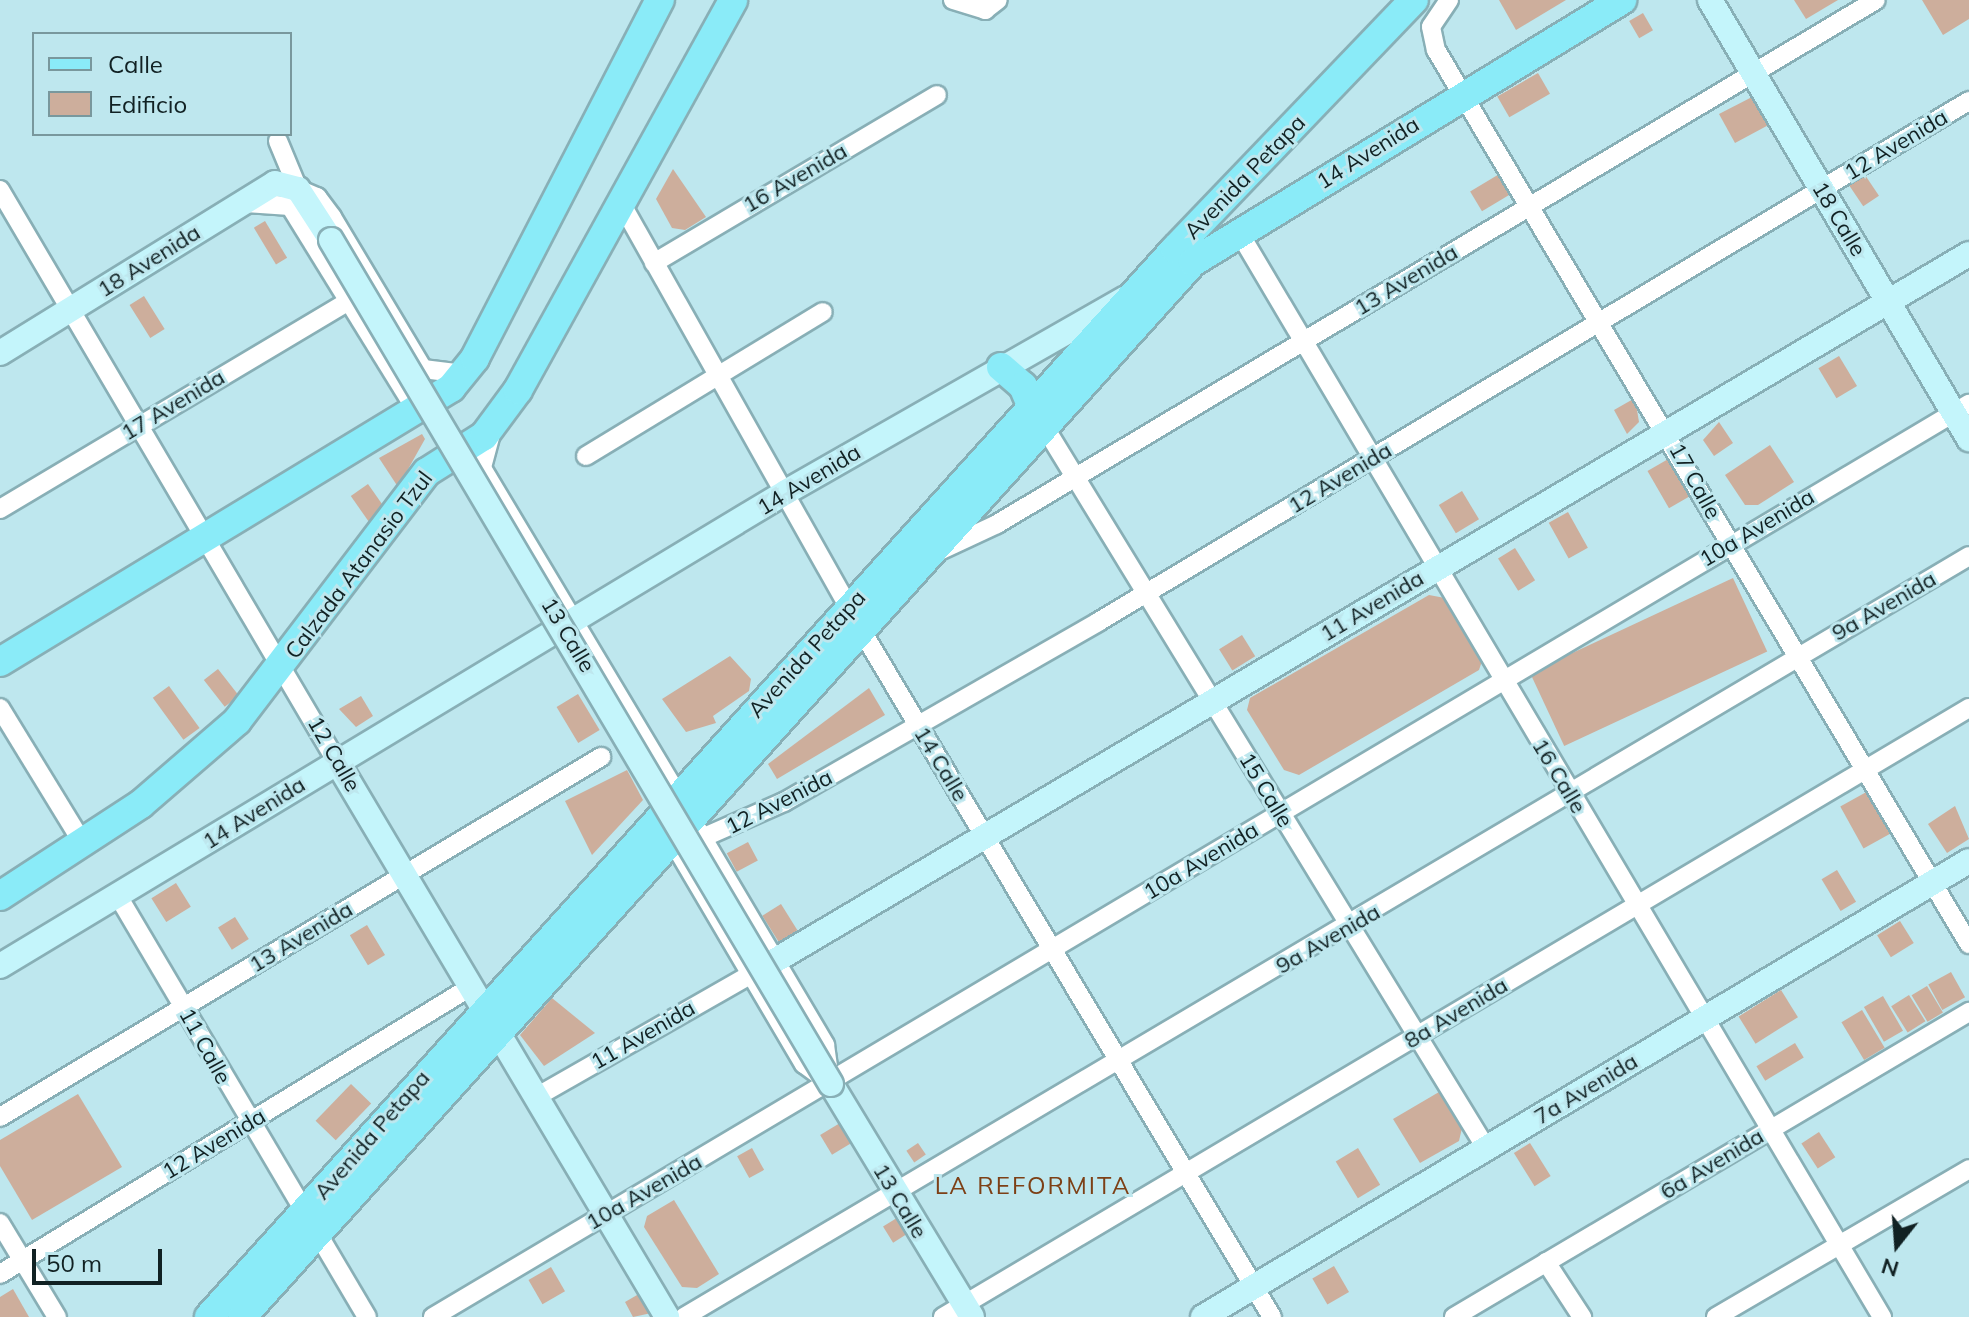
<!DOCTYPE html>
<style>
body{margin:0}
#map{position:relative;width:1969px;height:1317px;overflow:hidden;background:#bee7ee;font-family:Mulish,sans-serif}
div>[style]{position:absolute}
.building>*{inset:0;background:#cdae9c;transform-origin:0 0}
.roads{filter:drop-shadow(2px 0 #88afb6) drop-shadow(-2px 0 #88afb6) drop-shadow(0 2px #88afb6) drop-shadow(0 -2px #88afb6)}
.street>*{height:18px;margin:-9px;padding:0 9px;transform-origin:9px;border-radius:9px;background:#fff}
.secondary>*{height:24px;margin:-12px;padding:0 12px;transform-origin:12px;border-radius:12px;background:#c4f5fb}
.primary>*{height:28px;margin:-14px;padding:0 14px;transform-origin:14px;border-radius:14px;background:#8aebf8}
.bridges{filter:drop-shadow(2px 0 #88afb6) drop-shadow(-2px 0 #88afb6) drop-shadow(0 2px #88afb6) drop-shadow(0 -2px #88afb6)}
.secondary-bridge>*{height:24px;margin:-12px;padding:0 12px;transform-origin:12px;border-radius:12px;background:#c4f5fb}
span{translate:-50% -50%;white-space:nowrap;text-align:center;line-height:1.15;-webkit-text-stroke:6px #bee7ee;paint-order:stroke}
.street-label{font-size:22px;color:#112123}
.neighbourhood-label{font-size:24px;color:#7d4016;letter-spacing:2px}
.legend{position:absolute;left:32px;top:32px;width:260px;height:104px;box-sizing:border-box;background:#bee7ee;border:2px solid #79989d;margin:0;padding:10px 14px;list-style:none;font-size:24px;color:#112123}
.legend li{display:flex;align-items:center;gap:16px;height:40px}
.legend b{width:40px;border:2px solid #79989d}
.north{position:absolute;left:1857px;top:1205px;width:80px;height:80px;-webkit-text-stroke:6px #bee7ee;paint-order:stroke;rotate:197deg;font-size:22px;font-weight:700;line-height:32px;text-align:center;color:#112123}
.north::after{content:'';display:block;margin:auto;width:28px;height:36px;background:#112123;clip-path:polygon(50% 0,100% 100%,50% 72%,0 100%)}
.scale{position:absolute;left:32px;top:1249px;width:130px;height:36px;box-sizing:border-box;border:4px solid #112123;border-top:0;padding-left:10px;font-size:24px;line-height:28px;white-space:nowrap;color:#112123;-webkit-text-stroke:6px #bee7ee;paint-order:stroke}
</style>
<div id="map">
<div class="building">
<div style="clip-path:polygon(1499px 0,1566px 0,1516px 30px)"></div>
<div style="clip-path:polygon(1794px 0,1838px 0,1806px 19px)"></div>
<div style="clip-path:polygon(1922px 0,1969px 0,1969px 19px,1943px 35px)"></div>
<div style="left:1643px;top:13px;width:20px;height:16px;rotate:60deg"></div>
<div style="left:1538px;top:73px;width:24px;height:47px;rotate:60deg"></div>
<div style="clip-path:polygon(1752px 97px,1765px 101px,1776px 121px,1735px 143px,1719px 114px)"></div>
<div style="clip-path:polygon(673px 169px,706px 217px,685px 230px,672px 228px,656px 199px)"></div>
<div style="left:1501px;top:173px;width:23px;height:36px;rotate:59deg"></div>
<div style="left:1865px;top:175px;width:25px;height:19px;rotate:56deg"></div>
<div style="left:265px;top:221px;width:43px;height:13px;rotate:59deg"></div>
<div style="left:144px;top:296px;width:39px;height:17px;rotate:58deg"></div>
<div style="left:1839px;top:356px;width:35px;height:24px;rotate:59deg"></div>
<div style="clip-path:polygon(1635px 398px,1639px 422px,1627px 434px,1614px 410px)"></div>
<div style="clip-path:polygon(1719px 422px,1733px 443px,1714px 456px,1703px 440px)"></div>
<div style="clip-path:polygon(422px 434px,425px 439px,398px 487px,379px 458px)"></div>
<div style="clip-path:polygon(1770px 445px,1794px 482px,1758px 505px,1745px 505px,1725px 475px)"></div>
<div style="left:1670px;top:458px;width:43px;height:26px;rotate:60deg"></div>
<div style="left:368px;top:484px;width:33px;height:21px;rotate:55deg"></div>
<div style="left:1462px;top:491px;width:33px;height:27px;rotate:59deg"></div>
<div style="left:1568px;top:512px;width:41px;height:22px;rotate:61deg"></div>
<div style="left:1515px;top:548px;width:38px;height:20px;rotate:58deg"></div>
<div style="left:1733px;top:578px;width:81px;height:224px;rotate:65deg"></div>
<div style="clip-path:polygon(1429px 595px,1445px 598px,1483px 658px,1479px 670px,1299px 775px,1284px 770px,1247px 710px,1250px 698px)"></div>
<div style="left:1242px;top:635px;width:25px;height:27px;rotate:58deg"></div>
<div style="clip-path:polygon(730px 656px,751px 679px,749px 691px,713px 716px,716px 723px,686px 732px,662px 699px)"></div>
<div style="left:218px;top:669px;width:34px;height:18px;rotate:52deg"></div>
<div style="left:169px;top:686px;width:52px;height:20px;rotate:54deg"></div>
<div style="clip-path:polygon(869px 688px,885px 715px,777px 779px,768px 764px)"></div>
<div style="left:578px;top:694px;width:42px;height:25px;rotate:59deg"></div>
<div style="clip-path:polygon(361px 696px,373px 716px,356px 727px,339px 709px)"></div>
<div style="clip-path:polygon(627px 770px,643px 800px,592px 855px,565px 801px)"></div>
<div style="left:1870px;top:790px;width:48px;height:34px;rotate:61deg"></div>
<div style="clip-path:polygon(1955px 806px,1969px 839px,1947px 853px,1928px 824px)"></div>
<div style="left:748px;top:842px;width:21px;height:24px;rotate:62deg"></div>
<div style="left:1837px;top:870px;width:37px;height:18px;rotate:59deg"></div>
<div style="left:176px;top:883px;width:28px;height:29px;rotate:58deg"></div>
<div style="left:781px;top:904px;width:31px;height:22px;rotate:58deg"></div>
<div style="left:235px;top:917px;width:26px;height:20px;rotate:58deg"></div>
<div style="left:1900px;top:921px;width:26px;height:27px;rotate:58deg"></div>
<div style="left:367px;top:925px;width:35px;height:20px;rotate:59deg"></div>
<div style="left:1951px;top:972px;width:29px;height:26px;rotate:61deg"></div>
<div style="left:1927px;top:986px;width:31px;height:18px;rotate:59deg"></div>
<div style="left:1781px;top:990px;width:32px;height:50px;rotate:58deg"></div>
<div style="left:1909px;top:995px;width:31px;height:21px;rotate:58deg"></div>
<div style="left:1883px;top:996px;width:40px;height:22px;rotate:60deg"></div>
<div style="clip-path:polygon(552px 998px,595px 1033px,544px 1066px,520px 1035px)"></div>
<div style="left:1862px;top:1010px;width:44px;height:24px;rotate:59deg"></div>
<div style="left:1795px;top:1043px;width:17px;height:45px;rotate:59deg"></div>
<div style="left:351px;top:1084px;width:28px;height:51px;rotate:44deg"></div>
<div style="clip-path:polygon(1439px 1092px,1462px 1128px,1459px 1141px,1420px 1163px,1393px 1119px)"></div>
<div style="clip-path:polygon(78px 1094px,122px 1167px,32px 1220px,0 1166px,0 1140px)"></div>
<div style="left:845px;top:1120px;width:23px;height:29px;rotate:59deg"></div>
<div style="left:1819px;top:1132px;width:30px;height:21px;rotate:57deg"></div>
<div style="left:918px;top:1143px;width:14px;height:14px;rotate:56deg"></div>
<div style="left:1530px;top:1143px;width:39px;height:19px;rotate:58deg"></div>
<div style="left:752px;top:1148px;width:25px;height:17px;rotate:61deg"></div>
<div style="left:1358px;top:1148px;width:43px;height:26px;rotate:59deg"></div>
<div style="clip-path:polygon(674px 1200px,719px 1274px,697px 1288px,682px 1287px,644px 1227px,647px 1216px)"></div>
<div style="left:900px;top:1216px;width:19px;height:20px;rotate:58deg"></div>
<div style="left:1334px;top:1266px;width:30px;height:25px;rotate:60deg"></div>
<div style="left:551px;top:1267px;width:28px;height:26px;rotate:60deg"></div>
<div style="clip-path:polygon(13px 1289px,29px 1317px,0 1317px,0 1297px)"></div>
<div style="clip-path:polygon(644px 1291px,656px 1312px,633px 1317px,625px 1302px)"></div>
</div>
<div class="roads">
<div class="street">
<div style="left:953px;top:0;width:34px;rotate:17deg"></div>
<div style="left:985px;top:10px;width:16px;rotate:-38deg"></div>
<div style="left:1449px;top:0;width:32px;rotate:124deg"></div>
<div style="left:1431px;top:27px;width:24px;rotate:78deg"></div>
<div style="left:1436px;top:50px;width:1041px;rotate:59.2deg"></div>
<div style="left:278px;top:141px;width:52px;rotate:67.4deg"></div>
<div style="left:298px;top:189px;width:21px;rotate:23deg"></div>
<div style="left:317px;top:197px;width:25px;rotate:53deg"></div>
<div style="left:332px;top:217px;width:177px;rotate:59.1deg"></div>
<div style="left:423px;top:369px;width:41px;rotate:7deg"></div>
<div style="left:0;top:190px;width:664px;rotate:59.5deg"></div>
<div style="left:246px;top:203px;width:44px;rotate:3.9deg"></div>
<div style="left:290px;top:206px;width:240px;rotate:58.3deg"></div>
<div style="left:621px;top:203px;width:493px;rotate:60.6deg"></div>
<div style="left:863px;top:633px;width:797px;rotate:59.12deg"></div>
<div style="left:1240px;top:234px;width:1259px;rotate:59.34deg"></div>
<div style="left:654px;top:263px;width:329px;rotate:-30.7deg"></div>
<div style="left:492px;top:430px;width:39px;rotate:105deg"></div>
<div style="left:482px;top:468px;width:381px;rotate:59.1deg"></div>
<div style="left:1047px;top:431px;width:841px;rotate:58.52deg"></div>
<div style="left:586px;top:456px;width:277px;rotate:-31.3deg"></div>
<div style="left:0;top:509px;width:404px;rotate:-30.8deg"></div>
<div style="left:937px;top:552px;width:66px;rotate:-25deg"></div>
<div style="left:997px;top:524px;width:1023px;rotate:-30.8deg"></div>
<div style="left:0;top:708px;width:161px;rotate:58.5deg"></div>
<div style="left:698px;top:830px;width:250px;rotate:59.4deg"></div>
<div style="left:825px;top:1045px;width:28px;rotate:82deg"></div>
<div style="left:702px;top:838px;width:90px;rotate:-23.7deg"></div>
<div style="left:784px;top:802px;width:362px;rotate:-29.8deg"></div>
<div style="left:1098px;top:622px;width:1015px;rotate:-30.89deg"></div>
<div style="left:673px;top:842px;width:258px;rotate:59.5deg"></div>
<div style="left:804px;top:1064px;width:27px;rotate:36deg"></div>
<div style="left:118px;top:896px;width:489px;rotate:59.4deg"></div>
<div style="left:536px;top:1097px;width:249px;rotate:-29.7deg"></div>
<div style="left:0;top:1117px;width:701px;rotate:-30.92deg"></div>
<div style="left:0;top:1223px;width:110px;rotate:58.8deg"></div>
<div style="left:1546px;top:1262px;width:66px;rotate:56.8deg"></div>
<div style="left:0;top:1274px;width:549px;rotate:-31.38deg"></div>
<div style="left:433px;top:1317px;width:1787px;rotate:-30.73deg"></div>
<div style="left:684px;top:1317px;width:1493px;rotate:-30.63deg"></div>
<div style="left:943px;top:1317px;width:1193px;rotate:-30.69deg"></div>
<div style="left:1454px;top:1317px;width:599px;rotate:-30.64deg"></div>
<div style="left:1716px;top:1317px;width:293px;rotate:-30.3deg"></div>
</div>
<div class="secondary">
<div style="left:1710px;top:0;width:510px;rotate:59.46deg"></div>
<div style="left:0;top:353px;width:323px;rotate:-31.7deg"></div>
<div style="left:275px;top:183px;width:24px;rotate:15deg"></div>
<div style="left:298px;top:189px;width:61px;rotate:57.1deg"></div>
<div style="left:337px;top:762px;width:646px;rotate:59.26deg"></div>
<div style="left:776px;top:960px;width:1386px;rotate:-30.62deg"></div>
<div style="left:0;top:966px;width:918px;rotate:-31.09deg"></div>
<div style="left:786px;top:492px;width:391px;rotate:-29.7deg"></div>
<div style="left:831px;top:1084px;width:272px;rotate:58.8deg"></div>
<div style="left:1203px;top:1317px;width:891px;rotate:-30.77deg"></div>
</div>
<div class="primary">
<div style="left:1001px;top:367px;width:29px;rotate:41deg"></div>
<div style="left:1023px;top:386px;width:28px;rotate:67deg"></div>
<div style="left:0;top:662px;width:528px;rotate:-31.28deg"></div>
<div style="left:451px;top:388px;width:38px;rotate:-51deg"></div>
<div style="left:475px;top:358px;width:403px;rotate:-62.7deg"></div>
<div style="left:0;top:896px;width:168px;rotate:-33.1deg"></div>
<div style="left:141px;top:804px;width:127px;rotate:-40.8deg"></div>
<div style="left:237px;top:721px;width:313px;rotate:-52.7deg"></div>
<div style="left:427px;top:472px;width:67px;rotate:-32.3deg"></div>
<div style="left:484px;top:436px;width:57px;rotate:-53.5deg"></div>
<div style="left:518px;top:390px;width:445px;rotate:-61.1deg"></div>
<div style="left:209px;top:1317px;width:1440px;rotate:-47.87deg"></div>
<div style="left:1175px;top:249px;width:345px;rotate:-46.2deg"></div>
<div style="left:242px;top:1317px;width:1420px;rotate:-47.97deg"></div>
<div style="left:1193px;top:262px;width:503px;rotate:-31.41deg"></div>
</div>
</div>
<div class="bridges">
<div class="secondary-bridge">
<div style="left:331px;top:240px;width:981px;rotate:59.36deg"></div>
</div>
</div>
<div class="street-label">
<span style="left:1896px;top:145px;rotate:-31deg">12 Avenida</span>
<span style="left:1368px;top:153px;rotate:-32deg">14 Avenida</span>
<span style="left:1245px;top:177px;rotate:-46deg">Avenida Petapa</span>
<span style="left:795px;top:178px;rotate:-30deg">16 Avenida</span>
<span style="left:1839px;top:219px;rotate:59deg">18 Calle</span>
<span style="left:149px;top:261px;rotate:-32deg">18 Avenida</span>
<span style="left:1406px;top:280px;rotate:-31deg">13 Avenida</span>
<span style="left:173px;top:405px;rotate:-31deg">17 Avenida</span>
<span style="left:1340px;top:478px;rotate:-31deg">12 Avenida</span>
<span style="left:809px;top:480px;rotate:-31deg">14 Avenida</span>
<span style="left:1695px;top:481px;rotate:61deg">17 Calle</span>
<span style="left:1757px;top:528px;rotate:-31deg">10a Avenida</span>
<span style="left:359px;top:565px;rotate:-53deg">Calzada Atanasio Tzul</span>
<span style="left:1372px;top:606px;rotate:-31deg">11 Avenida</span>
<span style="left:1884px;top:606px;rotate:-30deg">9a Avenida</span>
<span style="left:568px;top:635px;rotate:59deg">13 Calle</span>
<span style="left:807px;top:654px;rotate:-48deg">Avenida Petapa</span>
<span style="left:334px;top:754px;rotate:60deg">12 Calle</span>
<span style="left:941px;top:764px;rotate:59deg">14 Calle</span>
<span style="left:1559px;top:776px;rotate:59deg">16 Calle</span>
<span style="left:1266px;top:790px;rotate:59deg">15 Calle</span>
<span style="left:779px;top:802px;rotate:-27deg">12 Avenida</span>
<span style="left:254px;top:813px;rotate:-32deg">14 Avenida</span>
<span style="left:1201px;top:861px;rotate:-31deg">10a Avenida</span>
<span style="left:301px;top:937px;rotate:-31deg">13 Avenida</span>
<span style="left:1328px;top:939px;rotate:-30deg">9a Avenida</span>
<span style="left:1456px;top:1013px;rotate:-31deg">8a Avenida</span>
<span style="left:643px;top:1035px;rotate:-30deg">11 Avenida</span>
<span style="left:205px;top:1046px;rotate:61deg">11 Calle</span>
<span style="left:1586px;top:1089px;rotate:-31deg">7a Avenida</span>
<span style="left:372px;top:1135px;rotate:-49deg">Avenida Petapa</span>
<span style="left:214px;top:1144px;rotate:-31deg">12 Avenida</span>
<span style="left:1712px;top:1164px;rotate:-31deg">6a Avenida</span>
<span style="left:644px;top:1192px;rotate:-30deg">10a Avenida</span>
<span style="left:900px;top:1201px;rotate:59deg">13 Calle</span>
</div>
<div class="neighbourhood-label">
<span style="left:1033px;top:1186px">LA REFORMITA</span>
</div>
<ul class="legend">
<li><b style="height:10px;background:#8aebf8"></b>Calle</li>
<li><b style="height:22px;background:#cdae9c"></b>Edificio</li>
</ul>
<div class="north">N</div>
<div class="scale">50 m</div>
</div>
